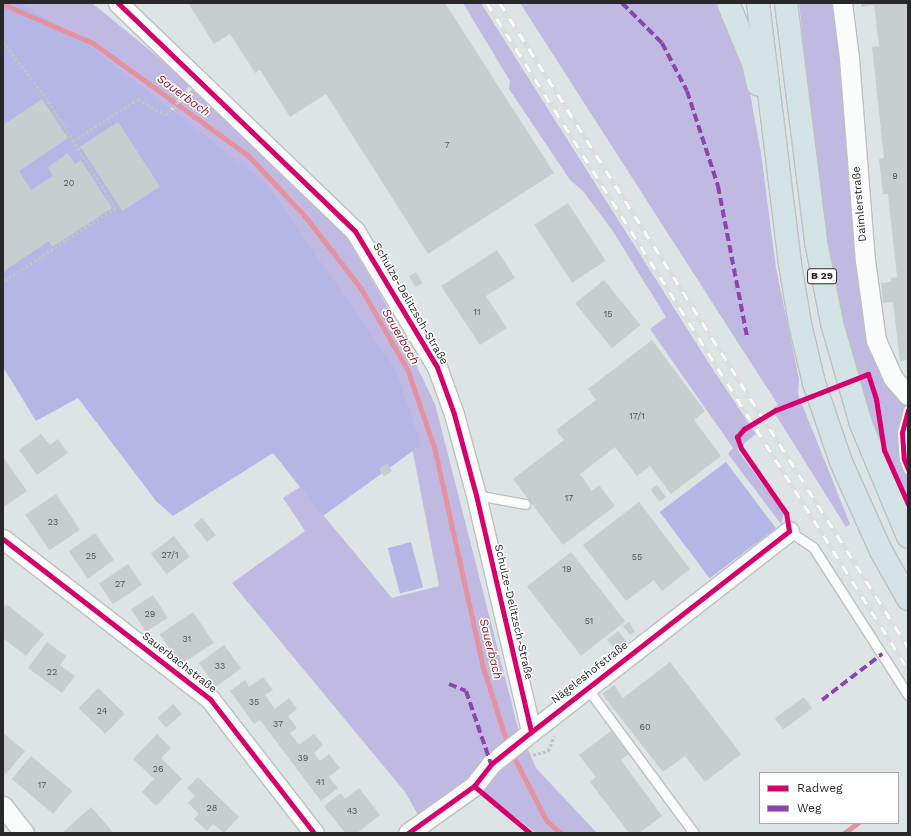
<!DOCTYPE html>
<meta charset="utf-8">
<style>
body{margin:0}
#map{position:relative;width:911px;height:836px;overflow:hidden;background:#dde4e6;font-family:"Work Sans",sans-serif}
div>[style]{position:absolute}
.green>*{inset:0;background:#c0bae2}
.pitch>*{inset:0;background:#b4b7e6;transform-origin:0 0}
.stream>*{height:4.5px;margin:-2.25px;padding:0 2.25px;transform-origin:2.25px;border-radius:2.25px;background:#e592a0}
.building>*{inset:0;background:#c8cdcf;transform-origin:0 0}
.path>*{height:2.5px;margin-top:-1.25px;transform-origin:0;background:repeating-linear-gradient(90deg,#c2c3c3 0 3px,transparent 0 5px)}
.roads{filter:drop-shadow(1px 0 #bec0c0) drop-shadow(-1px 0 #bec0c0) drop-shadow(0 1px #bec0c0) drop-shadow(0 -1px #bec0c0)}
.service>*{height:9px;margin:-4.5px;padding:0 4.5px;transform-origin:4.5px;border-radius:4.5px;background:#fafbfb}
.minor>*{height:19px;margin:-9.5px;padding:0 9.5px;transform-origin:9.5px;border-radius:9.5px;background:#fafbfb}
.trunk>*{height:22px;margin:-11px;padding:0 11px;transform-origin:11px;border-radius:11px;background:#d3e3e6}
.rail>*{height:4.5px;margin-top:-2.25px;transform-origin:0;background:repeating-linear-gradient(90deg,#fff 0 9px,#ddd 0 18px);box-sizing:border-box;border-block:1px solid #ddd}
.quiet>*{height:4px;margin-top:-2px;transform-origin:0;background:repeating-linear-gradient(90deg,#8e44ad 0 8px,transparent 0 12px)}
.cycleway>*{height:5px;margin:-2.5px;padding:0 2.5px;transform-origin:2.5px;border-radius:2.5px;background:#d6006c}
span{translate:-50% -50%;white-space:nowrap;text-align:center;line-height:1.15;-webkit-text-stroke:3px #fff;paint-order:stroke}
.number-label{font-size:9px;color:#515252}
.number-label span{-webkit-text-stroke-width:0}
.shield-label span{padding:1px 3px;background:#fff;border:1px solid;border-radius:3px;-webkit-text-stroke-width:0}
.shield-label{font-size:10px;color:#282828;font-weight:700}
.street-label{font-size:11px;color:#282828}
.water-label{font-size:12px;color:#91121c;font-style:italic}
.frame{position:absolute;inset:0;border:4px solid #282828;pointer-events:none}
.legend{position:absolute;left:759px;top:772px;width:140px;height:52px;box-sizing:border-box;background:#fff;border:1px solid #a9a9a9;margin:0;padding:5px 7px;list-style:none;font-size:12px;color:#282828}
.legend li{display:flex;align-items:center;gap:8px;height:20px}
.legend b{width:20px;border:1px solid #a9a9a9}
</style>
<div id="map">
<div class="green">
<div style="clip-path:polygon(3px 3px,92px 3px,191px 84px,167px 113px)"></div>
<div style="clip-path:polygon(463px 3px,481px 3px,712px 368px,756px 434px,737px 449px,784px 514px,781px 524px,728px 454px,733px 448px,650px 329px,666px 317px,612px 230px,583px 191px,570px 180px,509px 89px,510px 81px)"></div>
<div style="clip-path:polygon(520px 3px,716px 3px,735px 38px,749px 88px,761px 153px,776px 268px,799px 379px,798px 394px,850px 524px,846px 527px,772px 409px,778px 405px)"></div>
<div style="clip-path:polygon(799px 3px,842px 3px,876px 340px,908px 395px,908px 410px,902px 433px,908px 469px,908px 524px,879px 456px,848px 351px,826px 254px)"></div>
<div style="clip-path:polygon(194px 87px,347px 238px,390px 311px,435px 404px,520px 736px,471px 783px,421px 820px,405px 792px,232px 583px,305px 531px,283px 498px,300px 487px,392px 598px,439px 586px,410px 437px,169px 115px)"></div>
<div style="clip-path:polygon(523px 738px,536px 768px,597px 833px,536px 833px,480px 790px)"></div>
</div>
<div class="pitch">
<div style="clip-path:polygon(3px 3px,20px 3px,77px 36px,266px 183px,395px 368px,421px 445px,323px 516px,273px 453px,173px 516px,156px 501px,78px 398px,36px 421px,3px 367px)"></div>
<div style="left:726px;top:462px;width:83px;height:83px;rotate:53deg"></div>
<div style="left:411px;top:542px;width:47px;height:24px;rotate:75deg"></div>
</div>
<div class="stream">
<div style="left:3px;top:4px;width:98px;rotate:23.4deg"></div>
<div style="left:93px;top:43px;width:191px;rotate:35.9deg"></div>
<div style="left:248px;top:155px;width:83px;rotate:46.9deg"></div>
<div style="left:305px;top:216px;width:91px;rotate:52.1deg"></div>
<div style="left:361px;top:288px;width:95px;rotate:60.2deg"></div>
<div style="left:408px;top:370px;width:83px;rotate:71.1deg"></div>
<div style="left:435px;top:449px;width:222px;rotate:77.5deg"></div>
<div style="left:483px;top:666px;width:83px;rotate:72.4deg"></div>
<div style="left:512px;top:753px;width:76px;rotate:62.8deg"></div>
<div style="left:547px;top:821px;width:18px;rotate:41deg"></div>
<div style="left:844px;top:833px;width:17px;rotate:-36deg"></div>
</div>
<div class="building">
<div style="clip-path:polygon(188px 3px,445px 3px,554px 173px,428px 254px,326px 94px,290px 117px,260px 70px,255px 73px,230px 34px,214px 44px)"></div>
<div style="clip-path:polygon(861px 3px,908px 3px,908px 360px,900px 361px,893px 302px,883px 303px,881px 283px,891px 282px,891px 278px,897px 277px,888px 194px,883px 194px,879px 159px,884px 158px,872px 47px,879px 46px,874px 5px,861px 7px)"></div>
<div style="clip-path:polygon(42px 99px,68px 138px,19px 171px,31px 190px,53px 176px,48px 167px,68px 153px,75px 164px,81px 160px,112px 208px,52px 247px,49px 241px,4px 271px,3px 125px)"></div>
<div style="left:118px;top:122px;width:77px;height:45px;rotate:57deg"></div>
<div style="left:568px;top:203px;width:69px;height:40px;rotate:57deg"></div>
<div style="clip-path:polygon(497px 250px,515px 278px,486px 296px,507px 328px,480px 345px,441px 286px)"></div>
<div style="left:416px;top:272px;width:13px;height:8px;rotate:61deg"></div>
<div style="left:604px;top:280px;width:58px;height:37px;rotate:51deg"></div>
<div style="clip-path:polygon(652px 340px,705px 411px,694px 420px,721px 456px,671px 494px,650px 466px,637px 476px,615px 447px,580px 474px,592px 491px,599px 485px,615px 506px,563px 545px,513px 479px,564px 440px,556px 430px,596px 400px,588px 389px)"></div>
<div style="clip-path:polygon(41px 434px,50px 445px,58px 439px,68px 453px,37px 475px,19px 450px)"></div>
<div style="clip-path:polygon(4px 458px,27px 491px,5px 506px,3px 503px)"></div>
<div style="clip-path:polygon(387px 463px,392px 471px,384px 477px,379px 469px)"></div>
<div style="left:657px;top:485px;width:15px;height:8px;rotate:53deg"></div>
<div style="left:56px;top:494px;width:43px;height:37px;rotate:56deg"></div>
<div style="clip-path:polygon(639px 502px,690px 569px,662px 591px,654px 580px,626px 601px,583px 545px)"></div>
<div style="left:202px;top:518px;width:22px;height:11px;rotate:51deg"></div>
<div style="left:95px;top:533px;width:33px;height:32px;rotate:55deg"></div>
<div style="left:174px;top:536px;width:26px;height:29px;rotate:53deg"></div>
<div style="left:571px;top:552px;width:88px;height:56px;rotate:52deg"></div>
<div style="left:128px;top:564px;width:25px;height:35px;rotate:56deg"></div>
<div style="left:153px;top:595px;width:27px;height:26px;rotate:57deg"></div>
<div style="clip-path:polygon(6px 604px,44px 634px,26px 656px,3px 638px,3px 608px)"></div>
<div style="left:193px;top:612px;width:37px;height:40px;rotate:56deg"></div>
<div style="clip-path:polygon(629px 622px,635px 632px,630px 635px,623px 626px)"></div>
<div style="left:618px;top:631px;width:14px;height:14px;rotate:51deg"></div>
<div style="clip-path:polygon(47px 642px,66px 656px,60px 665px,75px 676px,62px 693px,28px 668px)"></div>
<div style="left:224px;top:645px;width:29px;height:31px;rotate:54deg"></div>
<div style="clip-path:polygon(670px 662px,741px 754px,705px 782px,685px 756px,663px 772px,602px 694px,614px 685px,623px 698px)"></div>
<div style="clip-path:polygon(263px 677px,273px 690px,265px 695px,275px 709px,289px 698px,297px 709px,288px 716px,297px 728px,290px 733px,299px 745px,314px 734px,323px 745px,314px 753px,320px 761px,329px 754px,340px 768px,329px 777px,338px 788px,321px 801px,260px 720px,254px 724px,230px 691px,245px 680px,249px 687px)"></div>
<div style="left:98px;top:688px;width:37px;height:28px;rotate:44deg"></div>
<div style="left:804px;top:697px;width:14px;height:36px;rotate:54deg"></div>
<div style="left:173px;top:704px;width:13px;height:21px;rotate:48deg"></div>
<div style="clip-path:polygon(611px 731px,629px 754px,621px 760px,662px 816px,639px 833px,629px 833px,590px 782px,596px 777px,579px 755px)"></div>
<div style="clip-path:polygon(3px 733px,25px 751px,6px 774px,3px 772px)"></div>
<div style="clip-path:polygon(157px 734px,171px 748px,161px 758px,182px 779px,156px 806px,142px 792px,154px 779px,133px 759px)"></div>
<div style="left:31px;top:756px;width:54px;height:30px;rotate:40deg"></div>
<div style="clip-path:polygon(198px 777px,239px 817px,224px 833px,213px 824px,207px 831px,194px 819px,199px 814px,188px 803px,195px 796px,187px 788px)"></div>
<div style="clip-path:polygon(359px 788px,380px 815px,357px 833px,345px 833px,324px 806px,341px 793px,345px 799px)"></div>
<div style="clip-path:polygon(91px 807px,112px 831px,109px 833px,62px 833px)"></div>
</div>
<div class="path">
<div style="left:3px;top:42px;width:65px;rotate:51.9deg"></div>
<div style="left:43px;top:93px;width:136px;rotate:57.6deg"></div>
<div style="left:116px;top:208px;width:135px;rotate:146.8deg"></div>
<div style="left:73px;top:141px;width:77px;rotate:-32.9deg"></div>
<div style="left:138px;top:99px;width:32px;rotate:30deg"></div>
<div style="left:166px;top:115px;width:31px;rotate:-48deg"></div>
<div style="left:864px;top:359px;width:16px;rotate:75deg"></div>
<div style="left:528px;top:756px;width:21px;rotate:-14deg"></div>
<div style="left:548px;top:751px;width:16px;rotate:-68deg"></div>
</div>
<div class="roads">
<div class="service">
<div style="left:908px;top:410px;width:24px;rotate:105deg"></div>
<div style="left:902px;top:433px;width:26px;rotate:86deg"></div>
<div style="left:904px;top:459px;width:11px;rotate:68deg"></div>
<div style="left:476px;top:495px;width:50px;rotate:10.4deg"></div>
<div style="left:789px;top:531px;width:29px;rotate:34deg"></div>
<div style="left:813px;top:547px;width:176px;rotate:57.3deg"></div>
<div style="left:587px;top:688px;width:180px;rotate:53.6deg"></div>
</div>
<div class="minor">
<div style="left:118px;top:3px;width:329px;rotate:43.9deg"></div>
<div style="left:355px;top:231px;width:159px;rotate:58.9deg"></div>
<div style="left:437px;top:367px;width:50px;rotate:70.1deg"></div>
<div style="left:454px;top:414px;width:84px;rotate:74.8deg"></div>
<div style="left:476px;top:495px;width:243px;rotate:76.9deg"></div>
<div style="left:842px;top:3px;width:55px;rotate:82.7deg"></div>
<div style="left:849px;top:58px;width:203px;rotate:85.5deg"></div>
<div style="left:865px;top:260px;width:81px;rotate:82.2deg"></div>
<div style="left:876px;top:340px;width:42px;rotate:65.9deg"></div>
<div style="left:893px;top:378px;width:23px;rotate:49deg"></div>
<div style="left:3px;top:539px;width:262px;rotate:37.7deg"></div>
<div style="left:210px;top:699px;width:170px;rotate:52.2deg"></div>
<div style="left:3px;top:806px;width:34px;rotate:52deg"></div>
<div style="left:408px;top:833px;width:81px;rotate:-35.5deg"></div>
<div style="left:474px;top:786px;width:28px;rotate:-52deg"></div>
<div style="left:491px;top:764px;width:51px;rotate:-38.7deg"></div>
<div style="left:531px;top:732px;width:327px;rotate:-37.9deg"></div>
</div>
<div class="trunk">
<div style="left:728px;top:3px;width:65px;rotate:67.4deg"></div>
<div style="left:753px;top:63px;width:22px;rotate:77deg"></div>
<div style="left:758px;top:3px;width:263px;rotate:83deg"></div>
<div style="left:790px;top:264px;width:61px;rotate:80.5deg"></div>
<div style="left:800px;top:324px;width:61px;rotate:76.7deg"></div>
<div style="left:814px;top:383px;width:83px;rotate:71.1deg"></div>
<div style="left:841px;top:462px;width:98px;rotate:65.8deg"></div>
<div style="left:881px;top:551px;width:55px;rotate:60.6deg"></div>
<div style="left:786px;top:3px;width:241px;rotate:82.8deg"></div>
<div style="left:816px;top:242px;width:83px;rotate:78.8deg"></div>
<div style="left:832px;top:323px;width:105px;rotate:74deg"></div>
<div style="left:861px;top:424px;width:122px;rotate:67.4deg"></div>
</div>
</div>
<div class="rail">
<div style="left:487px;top:3px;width:788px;rotate:57.7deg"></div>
<div style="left:500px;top:3px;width:762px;rotate:57.64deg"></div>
</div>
<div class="quiet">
<div style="left:622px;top:3px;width:57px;rotate:45deg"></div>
<div style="left:662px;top:43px;width:54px;rotate:62.5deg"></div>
<div style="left:687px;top:91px;width:100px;rotate:71.9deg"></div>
<div style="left:718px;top:186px;width:153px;rotate:79.1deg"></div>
<div style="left:449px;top:684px;width:18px;rotate:22deg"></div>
<div style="left:466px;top:691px;width:77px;rotate:71.1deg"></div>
<div style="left:822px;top:700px;width:76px;rotate:-37.5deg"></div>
</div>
<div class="cycleway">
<div style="left:118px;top:3px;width:329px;rotate:43.9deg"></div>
<div style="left:355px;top:231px;width:159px;rotate:58.9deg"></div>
<div style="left:437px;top:367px;width:50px;rotate:70.1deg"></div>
<div style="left:454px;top:414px;width:84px;rotate:74.8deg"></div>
<div style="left:476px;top:495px;width:243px;rotate:76.9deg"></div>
<div style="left:908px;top:410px;width:24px;rotate:105deg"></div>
<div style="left:902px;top:433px;width:26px;rotate:86deg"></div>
<div style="left:904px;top:459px;width:11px;rotate:68deg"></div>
<div style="left:3px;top:539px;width:262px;rotate:37.7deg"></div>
<div style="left:210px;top:699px;width:170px;rotate:52.2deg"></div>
<div style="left:474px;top:786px;width:73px;rotate:40deg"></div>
<div style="left:408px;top:833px;width:81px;rotate:-35.5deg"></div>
<div style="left:474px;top:786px;width:28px;rotate:-52deg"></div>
<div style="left:491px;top:764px;width:51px;rotate:-38.7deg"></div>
<div style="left:531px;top:732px;width:327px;rotate:-37.9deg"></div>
<div style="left:789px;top:531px;width:18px;rotate:-99deg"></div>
<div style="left:786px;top:513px;width:79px;rotate:-124.7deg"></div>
<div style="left:741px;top:448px;width:12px;rotate:-110deg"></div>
<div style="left:737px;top:437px;width:11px;rotate:-49deg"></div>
<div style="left:744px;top:429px;width:37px;rotate:-31deg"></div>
<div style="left:776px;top:410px;width:99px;rotate:-21.4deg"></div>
<div style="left:868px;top:374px;width:26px;rotate:72deg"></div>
<div style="left:876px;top:399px;width:52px;rotate:81.1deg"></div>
<div style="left:884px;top:450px;width:59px;rotate:66deg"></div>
</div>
<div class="number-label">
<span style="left:447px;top:145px">7</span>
<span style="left:895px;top:176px">9</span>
<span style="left:69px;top:183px">20</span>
<span style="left:477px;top:312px">11</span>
<span style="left:608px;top:314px">15</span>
<span style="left:637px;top:416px">17/1</span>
<span style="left:569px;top:498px">17</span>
<span style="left:53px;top:522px">23</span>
<span style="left:170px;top:555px">27/1</span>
<span style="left:91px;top:556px">25</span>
<span style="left:637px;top:557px">55</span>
<span style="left:567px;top:569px">19</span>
<span style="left:120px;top:584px">27</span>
<span style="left:150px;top:614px">29</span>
<span style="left:589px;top:621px">51</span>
<span style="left:187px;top:639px">31</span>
<span style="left:220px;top:666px">33</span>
<span style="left:52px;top:672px">22</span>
<span style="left:254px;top:702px">35</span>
<span style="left:102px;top:711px">24</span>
<span style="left:278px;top:724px">37</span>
<span style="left:645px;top:727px">60</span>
<span style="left:303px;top:758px">39</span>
<span style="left:158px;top:769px">26</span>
<span style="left:320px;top:782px">41</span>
<span style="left:42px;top:785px">17</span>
<span style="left:212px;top:808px">28</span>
<span style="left:352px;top:811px">43</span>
</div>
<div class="shield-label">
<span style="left:822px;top:276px">B 29</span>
</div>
<div class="street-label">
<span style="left:860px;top:204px;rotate:-95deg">Daimlerstraße</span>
<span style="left:410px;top:304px;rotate:60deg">Schulze-Delitzsch-Straße</span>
<span style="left:513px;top:612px;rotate:77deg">Schulze-Delitzsch-Straße</span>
<span style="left:179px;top:663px;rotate:38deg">Sauerbachstraße</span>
<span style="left:590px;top:673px;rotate:-38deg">Nägeleshofstraße</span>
</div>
<div class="water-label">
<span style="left:183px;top:96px;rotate:36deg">Sauerbach</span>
<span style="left:400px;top:337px;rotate:60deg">Sauerbach</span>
<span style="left:490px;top:649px;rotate:76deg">Sauerbach</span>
</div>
<div class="frame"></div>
<ul class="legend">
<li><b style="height:5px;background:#d6006c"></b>Radweg</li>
<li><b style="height:5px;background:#8e44ad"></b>Weg</li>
</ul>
</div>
